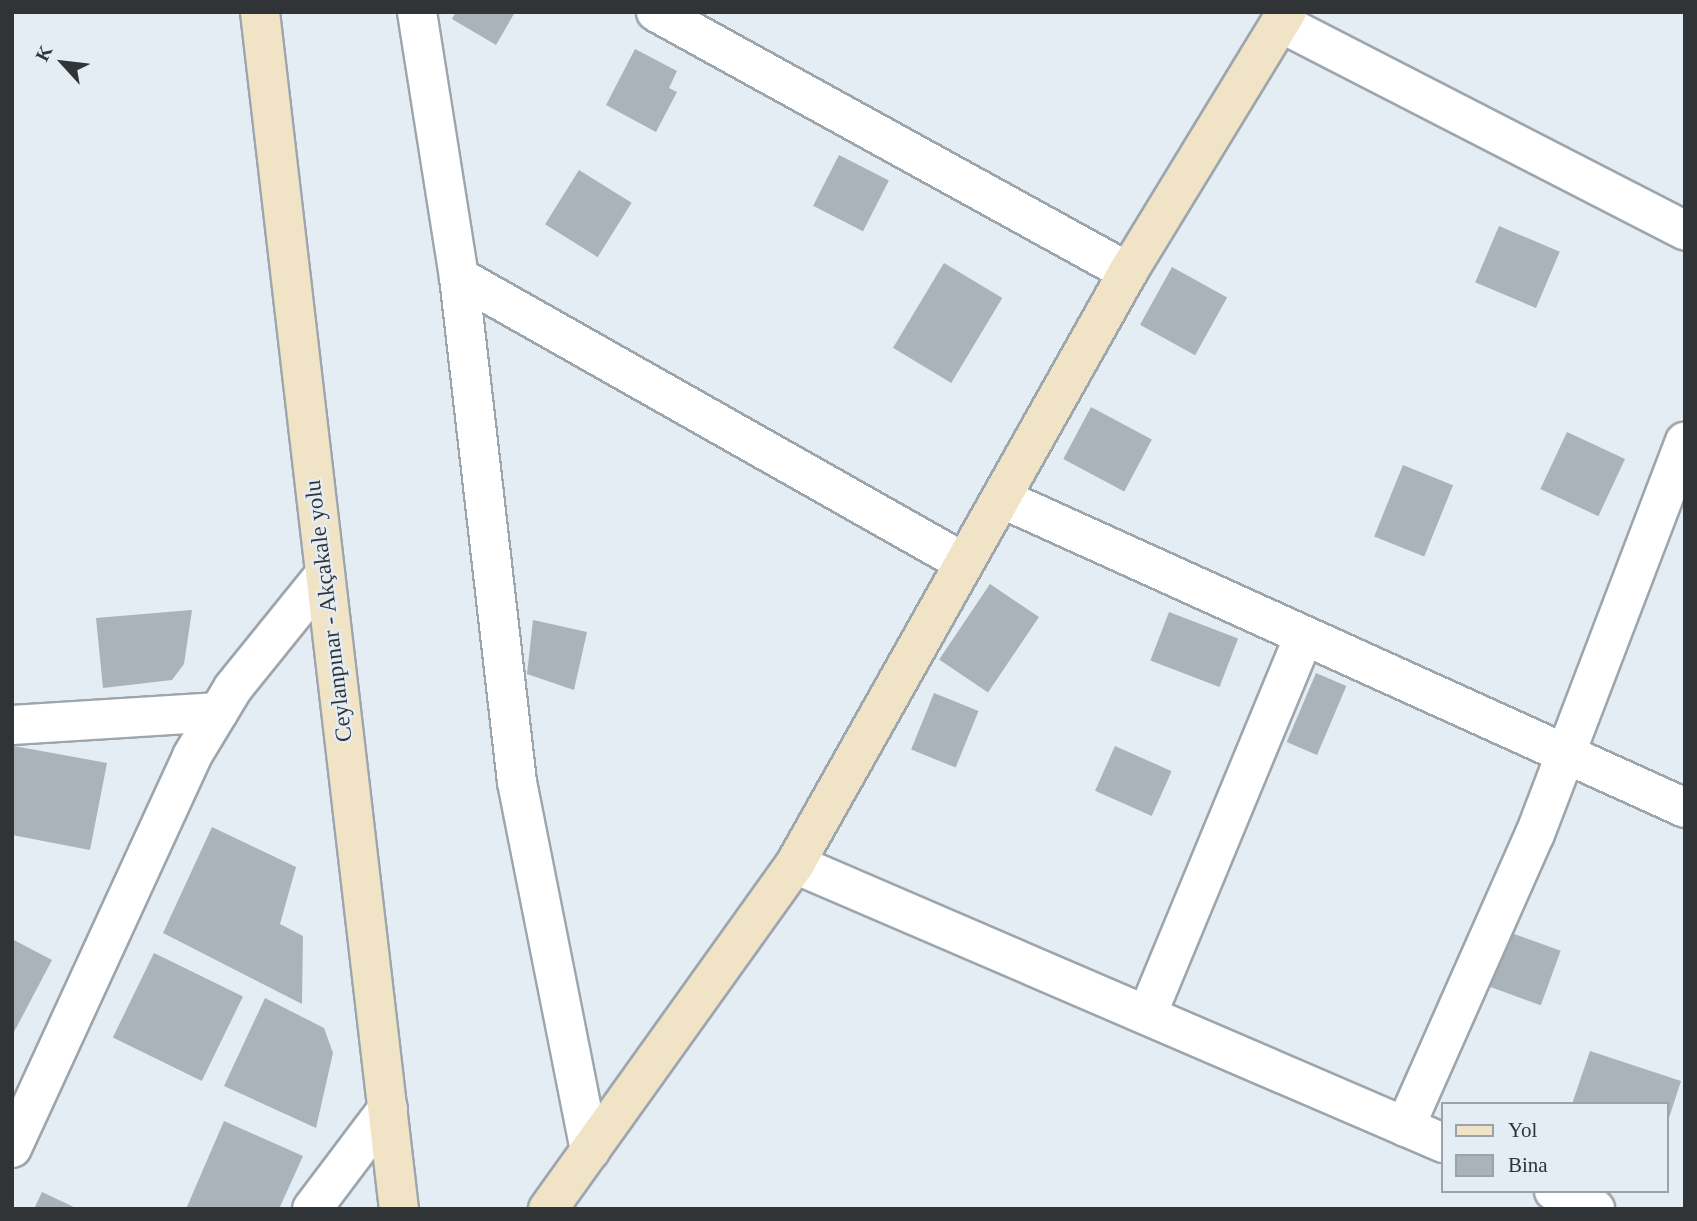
<!DOCTYPE html>
<meta charset="utf-8">
<style>
body{margin:0}
#map{position:relative;width:1697px;height:1221px;overflow:hidden;background:#e4ecf4;font-family:Georgia,serif}
div>[style]{position:absolute}
.building>*{inset:0;background:#aab2ba;transform-origin:0 0}
.roads{filter:drop-shadow(2px 0 #9da5ad) drop-shadow(-2px 0 #9da5ad) drop-shadow(0 2px #9da5ad) drop-shadow(0 -2px #9da5ad)}
.street>*{height:38px;margin:-19px;padding:0 19px;transform-origin:19px;border-radius:19px;background:#fff}
.secondary>*{height:38px;margin:-19px;padding:0 19px;transform-origin:19px;border-radius:19px;background:#f1e3c6}
span{translate:-50% -50%;white-space:nowrap;text-align:center;line-height:1.15;-webkit-text-stroke:5px #e4ecf4;paint-order:stroke}
.street-label{font-size:23px;color:#313437}
.frame{position:absolute;inset:0;border:14px solid #313437;pointer-events:none}
.legend{position:absolute;left:1441px;top:1102px;width:228px;height:91px;box-sizing:border-box;background:#e4ecf4;border:2px solid #9ca2a8;margin:0;padding:9px 12px;list-style:none;font-size:21px;color:#313437}
.legend li{display:flex;align-items:center;gap:14px;height:35px}
.legend b{width:35px;border:2px solid #9ca2a8}
.north{position:absolute;left:28px;top:28px;width:70px;height:70px;-webkit-text-stroke:5px #e4ecf4;paint-order:stroke;rotate:297deg;font-size:19px;font-weight:700;line-height:28px;text-align:center;color:#313437}
.north::after{content:'';display:block;margin:auto;width:24px;height:32px;background:#313437;clip-path:polygon(50% 0,100% 100%,50% 72%,0 100%)}
</style>
<div id="map">
<div class="building">
<div style="clip-path:polygon(456px 12px,515px 12px,496px 45px,452px 19px)"></div>
<div style="clip-path:polygon(635px 49px,677px 71px,669px 88px,677px 92px,656px 132px,606px 105px)"></div>
<div style="left:839px;top:155px;width:56px;height:57px;rotate:27deg"></div>
<div style="left:579px;top:170px;width:62px;height:64px;rotate:32deg"></div>
<div style="left:1499px;top:226px;width:66px;height:61px;rotate:23deg"></div>
<div style="left:944px;top:263px;width:68px;height:99px;rotate:31deg"></div>
<div style="left:1172px;top:267px;width:63px;height:66px;rotate:29deg"></div>
<div style="left:1091px;top:407px;width:69px;height:59px;rotate:28deg"></div>
<div style="left:1567px;top:432px;width:64px;height:63px;rotate:25deg"></div>
<div style="left:1403px;top:465px;width:54px;height:77px;rotate:22deg"></div>
<div style="left:990px;top:584px;width:59px;height:91px;rotate:34deg"></div>
<div style="clip-path:polygon(192px 610px,184px 664px,172px 680px,103px 688px,96px 618px)"></div>
<div style="left:1169px;top:612px;width:74px;height:52px;rotate:21deg"></div>
<div style="clip-path:polygon(533px 620px,587px 632px,574px 690px,527px 674px)"></div>
<div style="left:1316px;top:673px;width:33px;height:75px;rotate:23deg"></div>
<div style="left:934px;top:693px;width:48px;height:61px;rotate:22deg"></div>
<div style="clip-path:polygon(14px 746px,107px 763px,90px 850px,12px 835px)"></div>
<div style="left:1115px;top:746px;width:62px;height:49px;rotate:24deg"></div>
<div style="clip-path:polygon(212px 827px,296px 867px,280px 924px,303px 936px,302px 1004px,163px 933px)"></div>
<div style="left:1509px;top:932px;width:55px;height:58px;rotate:20deg"></div>
<div style="clip-path:polygon(12px 939px,52px 960px,14px 1032px,12px 1031px)"></div>
<div style="left:154px;top:953px;width:99px;height:94px;rotate:26deg"></div>
<div style="clip-path:polygon(265px 998px,324px 1028px,333px 1053px,316px 1128px,224px 1086px)"></div>
<div style="clip-path:polygon(1590px 1051px,1681px 1081px,1668px 1121px,1667px 1104px,1572px 1104px)"></div>
<div style="clip-path:polygon(224px 1121px,303px 1156px,279px 1209px,186px 1209px)"></div>
<div style="clip-path:polygon(42px 1192px,78px 1209px,34px 1209px)"></div>
</div>
<div class="roads">
<div class="street">
<div style="left:417px;top:12px;width:268px;rotate:81deg"></div>
<div style="left:459px;top:277px;width:508px;rotate:83.45deg"></div>
<div style="left:517px;top:782px;width:376px;rotate:78.8deg"></div>
<div style="left:656px;top:12px;width:539px;rotate:28.85deg"></div>
<div style="left:1281px;top:23px;width:454px;rotate:27.2deg"></div>
<div style="left:459px;top:277px;width:579px;rotate:29.49deg"></div>
<div style="left:1003px;top:499px;width:749px;rotate:24.37deg"></div>
<div style="left:12px;top:725px;width:207px;rotate:-3.6deg"></div>
<div style="left:795px;top:864px;width:706px;rotate:23.29deg"></div>
<div style="left:1147px;top:1015px;width:410px;rotate:-67.5deg"></div>
<div style="left:1405px;top:1127px;width:321px;rotate:-66.1deg"></div>
<div style="left:1535px;top:834px;width:420px;rotate:-69.1deg"></div>
<div style="left:12px;top:1148px;width:431px;rotate:-65.3deg"></div>
<div style="left:192px;top:756px;width:79px;rotate:-58.9deg"></div>
<div style="left:233px;top:688px;width:146px;rotate:-51.1deg"></div>
<div style="left:1554px;top:1191px;width:45px;rotate:23.7deg"></div>
<div style="left:312px;top:1209px;width:126px;rotate:-53deg"></div>
</div>
<div class="secondary">
<div style="left:260px;top:12px;width:1205px;rotate:83.38deg"></div>
<div style="left:548px;top:1209px;width:424px;rotate:-54.4deg"></div>
<div style="left:795px;top:864px;width:679px;rotate:-60.64deg"></div>
<div style="left:1128px;top:272px;width:305px;rotate:-58.6deg"></div>
</div>
</div>
<div class="street-label">
<span style="left:329px;top:611px;rotate:-97deg">Ceylanpınar - Akçakale yolu</span>
</div>
<div class="frame"></div>
<ul class="legend">
<li><b style="height:9px;background:#f1e3c6"></b>Yol</li>
<li><b style="height:19px;background:#aab2ba"></b>Bina</li>
</ul>
<div class="north">K</div>
</div>
